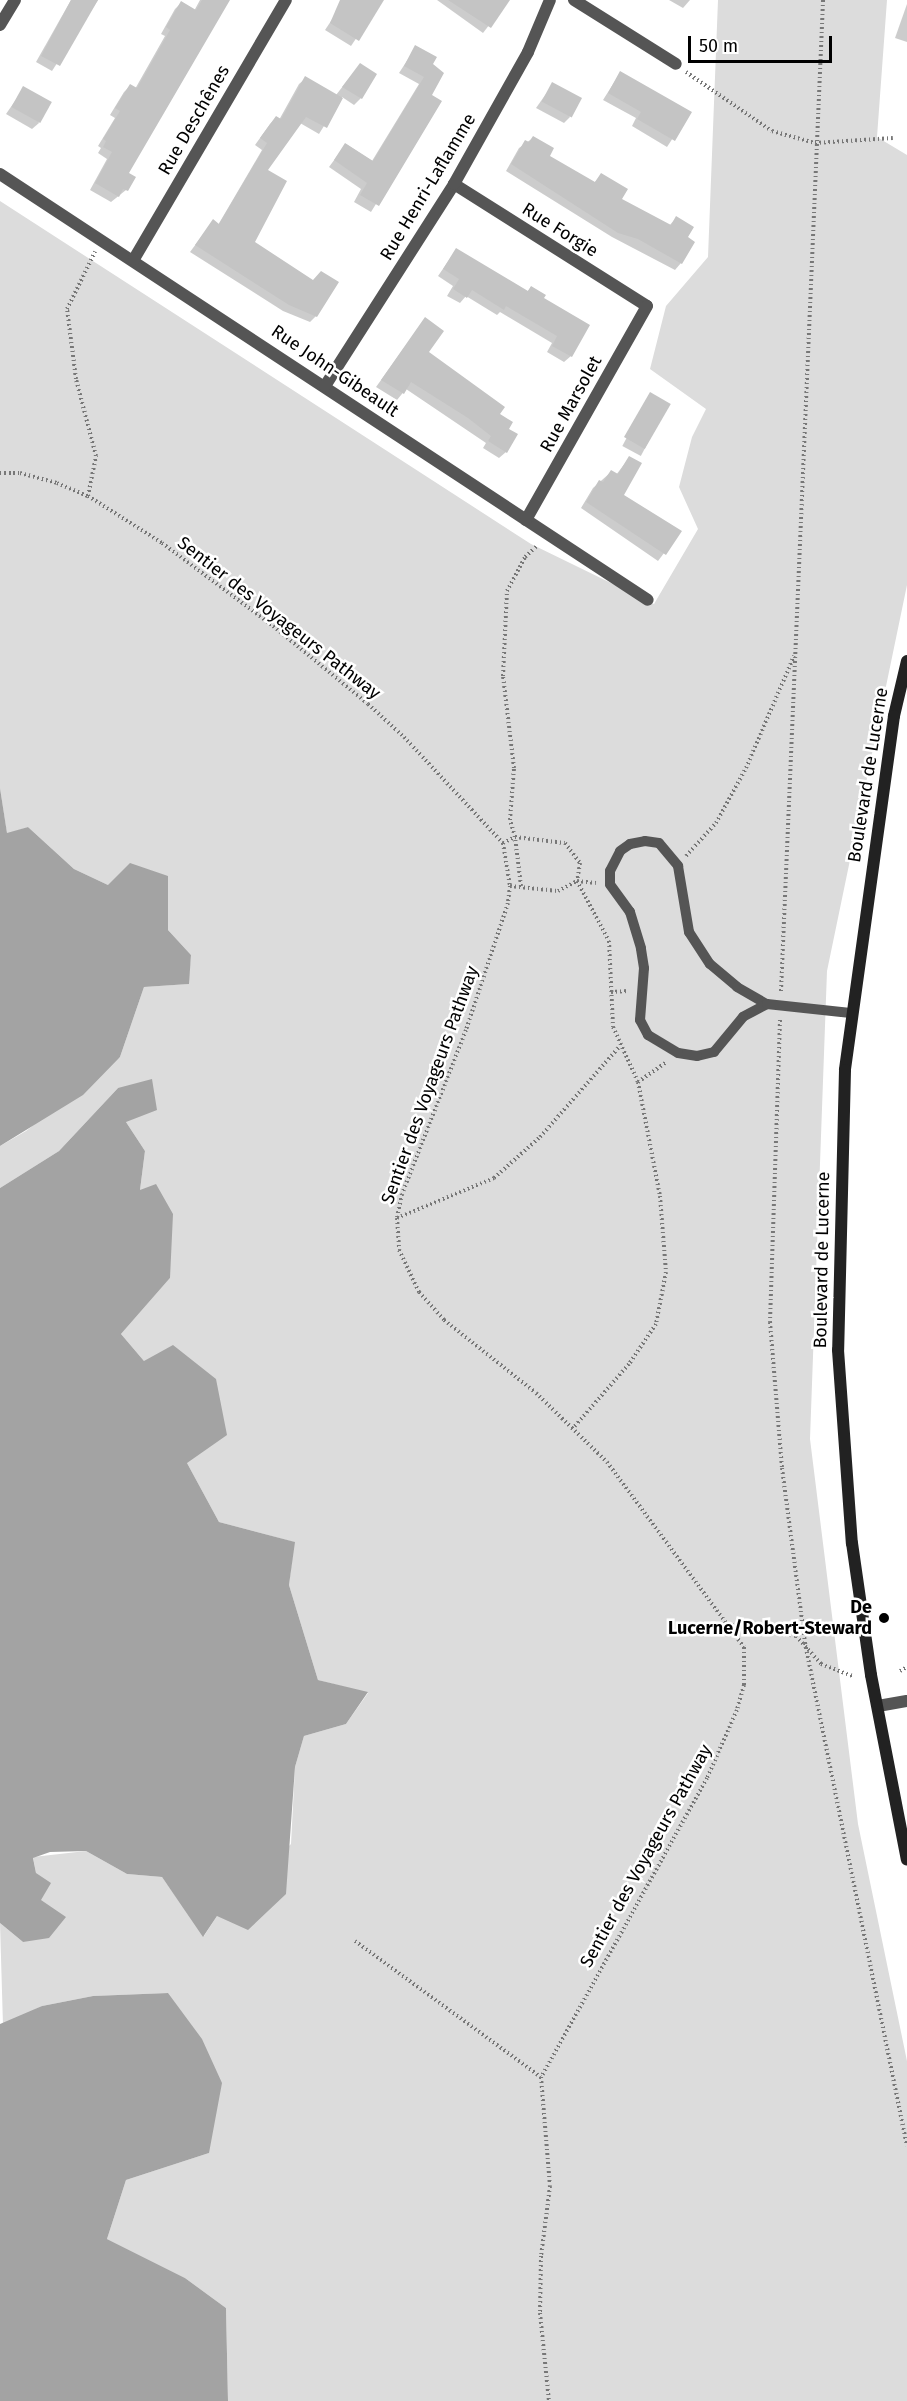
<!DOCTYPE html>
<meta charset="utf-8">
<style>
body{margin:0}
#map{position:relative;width:907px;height:2401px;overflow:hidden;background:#fff;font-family:"Fira Sans",sans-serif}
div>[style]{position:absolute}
.green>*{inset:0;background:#dcdcdc}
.water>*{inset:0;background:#a3a3a3}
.shadow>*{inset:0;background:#0003;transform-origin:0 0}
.building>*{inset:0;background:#c4c4c4;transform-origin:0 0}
.path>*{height:4px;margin-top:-2px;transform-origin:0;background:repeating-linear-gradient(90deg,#777 0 1.5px,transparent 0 4.5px)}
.service>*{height:10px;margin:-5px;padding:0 5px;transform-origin:5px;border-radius:5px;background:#555}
.minor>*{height:12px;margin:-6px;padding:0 6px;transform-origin:6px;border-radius:6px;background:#555}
.secondary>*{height:12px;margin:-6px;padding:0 6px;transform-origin:6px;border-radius:6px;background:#222}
.dots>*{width:16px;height:16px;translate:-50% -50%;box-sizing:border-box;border:3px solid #fff;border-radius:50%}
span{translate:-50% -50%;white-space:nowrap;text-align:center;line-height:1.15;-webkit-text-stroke:5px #fff;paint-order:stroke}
.street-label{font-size:18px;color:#000}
.poi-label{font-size:18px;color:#000;font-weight:700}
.right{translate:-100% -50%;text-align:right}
.scale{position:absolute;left:688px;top:36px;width:144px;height:27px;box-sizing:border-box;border:3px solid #000;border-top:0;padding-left:8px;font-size:18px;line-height:21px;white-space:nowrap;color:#000;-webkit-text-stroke:4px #fff;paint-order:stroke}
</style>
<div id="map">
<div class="green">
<div style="clip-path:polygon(718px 0,887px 0,877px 137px,907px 155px,907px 585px,827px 971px,810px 1439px,858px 1824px,907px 2061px,907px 2401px,228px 2401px,226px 2308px,185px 2278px,107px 2239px,126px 2180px,209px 2153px,168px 1993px,93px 1996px,42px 2006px,3px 2026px,0 1923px,23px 1942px,41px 1900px,33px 1857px,86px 1851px,127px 1874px,162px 1877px,204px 1936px,217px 1916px,291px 1844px,295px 1767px,304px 1736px,346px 1724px,368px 1693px,318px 1680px,289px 1585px,294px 1542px,219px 1522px,187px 1463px,144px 1361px,121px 1334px,170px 1278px,140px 1190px,145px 1151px,126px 1122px,118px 1088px,59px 1151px,0 1188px,0 1146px,26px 1131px,120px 1057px,144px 987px,188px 984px,191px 955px,168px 930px,108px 885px,74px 869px,28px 827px,7px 834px,0 788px,0 201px,531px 544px,654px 604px,698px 529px,679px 487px,692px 437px,706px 409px,650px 369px,666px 306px,708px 257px)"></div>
</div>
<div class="water">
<div style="clip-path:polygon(0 788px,7px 833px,28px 827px,74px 869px,108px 885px,130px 863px,168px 876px,168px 930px,191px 955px,189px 984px,144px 987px,120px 1057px,83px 1095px,0 1146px)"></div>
<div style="clip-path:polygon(152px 1079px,157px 1110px,126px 1122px,145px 1151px,140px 1190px,156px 1184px,173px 1214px,170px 1278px,121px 1334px,144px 1361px,173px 1345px,216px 1379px,227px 1435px,187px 1463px,219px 1522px,295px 1542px,289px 1585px,318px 1680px,368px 1692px,346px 1724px,304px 1736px,295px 1767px,286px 1894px,248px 1930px,217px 1916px,203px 1937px,162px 1877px,127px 1874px,86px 1851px,50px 1852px,33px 1858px,36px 1873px,51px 1883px,41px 1900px,66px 1917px,49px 1938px,23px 1942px,0 1923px,0 1188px,59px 1151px,118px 1088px)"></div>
<div style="clip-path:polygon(168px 1993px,202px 2039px,222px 2083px,209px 2153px,126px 2180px,107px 2239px,185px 2278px,226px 2308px,228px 2401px,0 2401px,0 2024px,42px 2006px,93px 1996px)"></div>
</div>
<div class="shadow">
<div style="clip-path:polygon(71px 0,98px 0,52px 71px,36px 62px)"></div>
<div style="clip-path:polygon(200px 0,228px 0,127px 174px,126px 190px,111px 202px,90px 190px,107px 159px,98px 153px,101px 148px,98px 146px,115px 118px,110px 115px,124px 92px,130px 86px,135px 89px,165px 36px,161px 34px,175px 9px,181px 3px,194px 11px)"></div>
<div style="clip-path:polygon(345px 0,382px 0,351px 46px,325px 30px)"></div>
<div style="clip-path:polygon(437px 0,504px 0,507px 2px,483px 33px)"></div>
<div style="clip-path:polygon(669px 0,690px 0,683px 8px)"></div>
<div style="clip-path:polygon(907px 4px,907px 42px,895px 38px)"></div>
<div style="clip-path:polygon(416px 47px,431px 64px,430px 95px,440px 101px,371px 212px,354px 202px,361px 189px,329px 167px,346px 144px,372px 161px,419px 84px,399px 73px)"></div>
<div style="clip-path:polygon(354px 72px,375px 75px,361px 98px,354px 105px,342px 97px,319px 134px,300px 123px,266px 171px,253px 243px,316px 316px,310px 322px,283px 311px,190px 252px,213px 221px,218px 225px,262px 150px,255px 145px,270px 124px,276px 118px,279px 120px,299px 84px,306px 78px,336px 95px)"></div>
<div style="clip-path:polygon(620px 73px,690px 112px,667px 147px,632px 126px,636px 118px,603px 100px)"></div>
<div style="clip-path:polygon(553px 84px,570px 117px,564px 123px,536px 108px)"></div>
<div style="clip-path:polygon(24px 88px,39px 123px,32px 129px,6px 114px)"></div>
<div style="clip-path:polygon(533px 138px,548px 156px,594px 183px,601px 175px,620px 199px,669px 226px,676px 218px,686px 238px,681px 263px,675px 270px,612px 237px,506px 171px,519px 148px)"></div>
<div style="clip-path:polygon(456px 250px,527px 292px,531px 287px,571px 356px,564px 362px,547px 352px,552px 343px,500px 312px,497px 315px,466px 296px,460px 303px,447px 296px,453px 286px,438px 276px)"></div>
<div style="clip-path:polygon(425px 319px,427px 352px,498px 415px,507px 429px,506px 452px,499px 458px,483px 448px,486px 443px,406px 389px,397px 400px,376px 387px)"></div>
<div style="left:650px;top:394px;width:21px;height:59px;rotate:28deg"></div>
<div style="clip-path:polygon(629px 458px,621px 495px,680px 532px,658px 561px,581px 508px,593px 488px,611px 472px,616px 475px)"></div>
</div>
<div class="building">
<div style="clip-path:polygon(71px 0,98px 0,60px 66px,41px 56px)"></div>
<div style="clip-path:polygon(202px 0,230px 0,129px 173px,136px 177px,128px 191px,123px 189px,119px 197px,95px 183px,112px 152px,103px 147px,106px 141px,103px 139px,120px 111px,115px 108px,130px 84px,137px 88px,170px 30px,166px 27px,181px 1px,196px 10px)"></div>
<div style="clip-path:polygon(340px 0,384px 0,359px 41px,330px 23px)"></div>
<div style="clip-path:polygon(448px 0,510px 0,491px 28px)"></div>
<div style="clip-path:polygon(415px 45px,437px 57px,433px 64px,444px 73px,432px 95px,442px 101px,379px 206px,360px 195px,367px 183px,334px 160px,345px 143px,373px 161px,424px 77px,404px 66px)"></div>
<div style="clip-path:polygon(360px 63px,377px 74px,362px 99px,342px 87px)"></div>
<div style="clip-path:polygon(620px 71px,692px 112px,675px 141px,637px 119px,641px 112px,608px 93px)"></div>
<div style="clip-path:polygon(305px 76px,343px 98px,327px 128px,306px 117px,268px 170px,287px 181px,255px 242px,313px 280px,321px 271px,339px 282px,317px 317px,289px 305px,195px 245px,213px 219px,219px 224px,267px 143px,260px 138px,276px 116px,281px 119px)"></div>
<div style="left:552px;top:82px;width:34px;height:22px;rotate:28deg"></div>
<div style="left:23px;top:86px;width:33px;height:24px;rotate:29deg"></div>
<div style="clip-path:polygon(533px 136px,554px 148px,550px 156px,595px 182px,601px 173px,628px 189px,622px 199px,671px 225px,676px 216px,694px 227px,688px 237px,695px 242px,682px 264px,638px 239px,618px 233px,511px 164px,525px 140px,529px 142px)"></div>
<div style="clip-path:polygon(456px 248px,528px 291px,531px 286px,546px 295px,544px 298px,590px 325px,572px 357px,552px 346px,557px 336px,506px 306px,504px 310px,472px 290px,467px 298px,453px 289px,459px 279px,443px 269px)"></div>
<div style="clip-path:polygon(425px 317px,444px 331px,429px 352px,505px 407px,500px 414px,513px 422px,509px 429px,518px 434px,507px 453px,488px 441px,491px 436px,468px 418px,411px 382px,404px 394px,381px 380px)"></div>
<div style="left:650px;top:392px;width:24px;height:52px;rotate:30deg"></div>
<div style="clip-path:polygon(629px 456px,642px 463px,624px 495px,682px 531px,666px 555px,586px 502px,599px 480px,603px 482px,611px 470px,618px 474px)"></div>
</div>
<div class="path">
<div style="left:686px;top:72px;width:104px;rotate:34.5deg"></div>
<div style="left:772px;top:131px;width:45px;rotate:15.6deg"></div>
<div style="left:815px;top:143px;width:78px;rotate:-3.7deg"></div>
<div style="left:0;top:473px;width:20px"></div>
<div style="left:20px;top:473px;width:38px;rotate:15deg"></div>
<div style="left:57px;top:483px;width:34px;rotate:23deg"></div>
<div style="left:88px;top:496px;width:88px;rotate:32.4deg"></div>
<div style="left:162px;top:543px;width:139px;rotate:36.8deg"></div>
<div style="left:273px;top:626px;width:123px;rotate:39.4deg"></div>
<div style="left:368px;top:704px;width:49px;rotate:42.5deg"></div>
<div style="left:404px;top:737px;width:145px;rotate:47deg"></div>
<div style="left:503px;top:843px;width:44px;rotate:80.8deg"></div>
<div style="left:510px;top:886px;width:17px;rotate:97deg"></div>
<div style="left:508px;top:903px;width:134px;rotate:108.3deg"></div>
<div style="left:466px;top:1030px;width:176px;rotate:111.3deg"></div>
<div style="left:402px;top:1194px;width:25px;rotate:102deg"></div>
<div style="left:397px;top:1218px;width:32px;rotate:86deg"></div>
<div style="left:399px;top:1250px;width:47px;rotate:64.5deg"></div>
<div style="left:419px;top:1292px;width:38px;rotate:48deg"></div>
<div style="left:444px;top:1320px;width:117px;rotate:38.4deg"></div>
<div style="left:536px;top:1393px;width:99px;rotate:44.2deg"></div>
<div style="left:607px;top:1462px;width:230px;rotate:53.5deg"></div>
<div style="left:744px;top:1647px;width:38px;rotate:90deg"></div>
<div style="left:744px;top:1685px;width:26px;rotate:106deg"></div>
<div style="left:737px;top:1710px;width:74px;rotate:113.8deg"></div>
<div style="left:707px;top:1778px;width:342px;rotate:119deg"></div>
<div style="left:541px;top:2077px;width:109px;rotate:85.3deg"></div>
<div style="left:550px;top:2186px;width:71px;rotate:97.3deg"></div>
<div style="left:541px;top:2256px;width:57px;rotate:91deg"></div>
<div style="left:540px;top:2313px;width:88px;rotate:84.2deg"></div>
<div style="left:88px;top:496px;width:41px;rotate:-78.7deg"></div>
<div style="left:96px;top:456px;width:80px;rotate:-104.6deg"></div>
<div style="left:76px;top:379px;width:71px;rotate:-97.3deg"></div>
<div style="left:67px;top:309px;width:64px;rotate:-63.8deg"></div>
<div style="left:503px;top:843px;width:13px;rotate:-27deg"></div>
<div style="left:515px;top:837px;width:18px;rotate:-106deg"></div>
<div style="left:510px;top:820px;width:52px;rotate:-85.6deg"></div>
<div style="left:514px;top:768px;width:93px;rotate:-96.8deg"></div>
<div style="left:503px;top:676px;width:85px;rotate:-87.3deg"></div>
<div style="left:507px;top:591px;width:38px;rotate:-62deg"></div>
<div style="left:525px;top:557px;width:16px;rotate:-43deg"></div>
<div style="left:686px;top:856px;width:45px;rotate:-47.7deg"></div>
<div style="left:716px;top:823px;width:63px;rotate:-61.4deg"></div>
<div style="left:746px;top:768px;width:122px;rotate:-66.8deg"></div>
<div style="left:510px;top:886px;width:48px;rotate:5.9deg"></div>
<div style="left:558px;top:891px;width:21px;rotate:-28deg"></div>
<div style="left:577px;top:881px;width:19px;rotate:6deg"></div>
<div style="left:521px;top:886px;width:49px;rotate:-97deg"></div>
<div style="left:515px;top:837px;width:50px;rotate:6.8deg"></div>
<div style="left:565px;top:843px;width:25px;rotate:53deg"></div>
<div style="left:580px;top:863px;width:18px;rotate:99deg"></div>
<div style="left:577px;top:881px;width:68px;rotate:61.9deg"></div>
<div style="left:609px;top:941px;width:86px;rotate:87.3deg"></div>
<div style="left:613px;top:1027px;width:60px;rotate:65.6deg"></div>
<div style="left:638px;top:1082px;width:116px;rotate:79.1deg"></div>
<div style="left:660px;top:1196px;width:76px;rotate:85.5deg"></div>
<div style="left:666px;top:1272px;width:53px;rotate:100.9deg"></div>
<div style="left:656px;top:1324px;width:48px;rotate:124deg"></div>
<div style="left:629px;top:1364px;width:84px;rotate:131.1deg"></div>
<div style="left:781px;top:991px;width:992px;rotate:-87.57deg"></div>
<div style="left:611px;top:992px;width:17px;rotate:-3deg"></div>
<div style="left:780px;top:1020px;width:302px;rotate:91.9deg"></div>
<div style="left:770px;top:1322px;width:146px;rotate:85.3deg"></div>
<div style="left:782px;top:1468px;width:177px;rotate:82.5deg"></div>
<div style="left:805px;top:1643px;width:513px;rotate:78.54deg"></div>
<div style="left:638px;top:1082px;width:35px;rotate:-35deg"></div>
<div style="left:397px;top:1218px;width:105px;rotate:-22.4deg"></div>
<div style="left:494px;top:1178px;width:62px;rotate:-41.7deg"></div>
<div style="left:540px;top:1137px;width:120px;rotate:-48.7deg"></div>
<div style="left:732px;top:1625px;width:65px;rotate:9.8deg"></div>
<div style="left:796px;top:1636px;width:38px;rotate:48deg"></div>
<div style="left:821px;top:1664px;width:34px;rotate:21deg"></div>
<div style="left:900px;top:1671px;width:8px;rotate:-30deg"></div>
<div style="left:355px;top:1941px;width:230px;rotate:36.2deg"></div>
</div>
<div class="service">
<div style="left:645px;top:841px;width:14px;rotate:8deg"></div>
<div style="left:659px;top:843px;width:30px;rotate:50deg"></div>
<div style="left:678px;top:866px;width:67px;rotate:80.5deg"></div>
<div style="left:689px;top:932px;width:38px;rotate:57deg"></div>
<div style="left:710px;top:964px;width:35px;rotate:40deg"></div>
<div style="left:737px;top:987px;width:34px;rotate:30deg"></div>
<div style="left:767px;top:1004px;width:27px;rotate:152deg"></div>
<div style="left:743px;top:1017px;width:45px;rotate:129.6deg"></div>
<div style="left:714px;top:1052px;width:17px;rotate:167deg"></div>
<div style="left:697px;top:1056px;width:19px;rotate:-171deg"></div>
<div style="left:678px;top:1053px;width:35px;rotate:-149deg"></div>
<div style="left:648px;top:1035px;width:17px;rotate:-118deg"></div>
<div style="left:640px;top:1020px;width:52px;rotate:-85.6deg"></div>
<div style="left:644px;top:968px;width:20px;rotate:-99deg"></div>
<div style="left:641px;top:948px;width:38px;rotate:-107deg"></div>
<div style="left:630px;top:912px;width:34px;rotate:-126deg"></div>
<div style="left:610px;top:884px;width:13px;rotate:-90deg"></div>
<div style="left:610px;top:871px;width:22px;rotate:-63deg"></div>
<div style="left:620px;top:851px;width:12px;rotate:-35deg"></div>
<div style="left:630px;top:844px;width:15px;rotate:-11deg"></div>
<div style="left:767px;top:1004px;width:84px;rotate:6.1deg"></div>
</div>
<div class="minor">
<div style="left:574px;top:0;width:120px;rotate:32.1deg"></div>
<div style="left:0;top:25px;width:29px;rotate:-59deg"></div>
<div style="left:0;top:174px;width:775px;rotate:33.32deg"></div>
<div style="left:454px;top:184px;width:228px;rotate:32.3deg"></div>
<div style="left:647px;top:306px;width:246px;rotate:119.5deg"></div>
<div style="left:134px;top:259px;width:300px;rotate:-59.6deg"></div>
<div style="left:325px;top:386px;width:240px;rotate:-57.4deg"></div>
<div style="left:454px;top:184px;width:151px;rotate:-60.7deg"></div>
<div style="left:528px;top:52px;width:56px;rotate:-67.1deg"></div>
<div style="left:878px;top:1706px;width:29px;rotate:-10deg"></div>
</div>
<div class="secondary">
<div style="left:907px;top:661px;width:57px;rotate:103.3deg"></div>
<div style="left:894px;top:716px;width:357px;rotate:97.9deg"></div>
<div style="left:845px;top:1070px;width:280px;rotate:91.4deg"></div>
<div style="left:838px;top:1350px;width:194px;rotate:85.9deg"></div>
<div style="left:852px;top:1543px;width:133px;rotate:81.8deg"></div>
<div style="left:871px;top:1675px;width:188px;rotate:79deg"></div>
</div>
<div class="dots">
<div style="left:884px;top:1618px;background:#000"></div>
</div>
<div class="street-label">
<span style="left:194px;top:120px;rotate:-60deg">Rue Deschênes</span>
<span style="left:428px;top:187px;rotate:-59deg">Rue Henri-Laflamme</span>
<span style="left:560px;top:230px;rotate:32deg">Rue Forgie</span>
<span style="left:335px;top:371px;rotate:34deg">Rue John-Gibeault</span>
<span style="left:571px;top:404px;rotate:-61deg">Rue Marsolet</span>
<span style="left:279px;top:618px;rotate:38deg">Sentier des Voyageurs Pathway</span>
<span style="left:868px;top:775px;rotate:-81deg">Boulevard de Lucerne</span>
<span style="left:430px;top:1085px;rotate:-70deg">Sentier des Voyageurs Pathway</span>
<span style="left:822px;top:1260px;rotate:-89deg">Boulevard de Lucerne</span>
<span style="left:646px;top:1856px;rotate:-61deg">Sentier des Voyageurs Pathway</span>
</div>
<div class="poi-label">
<span class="right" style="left:872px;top:1618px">De<br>Lucerne/Robert-Steward</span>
</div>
<div class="scale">50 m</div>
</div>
